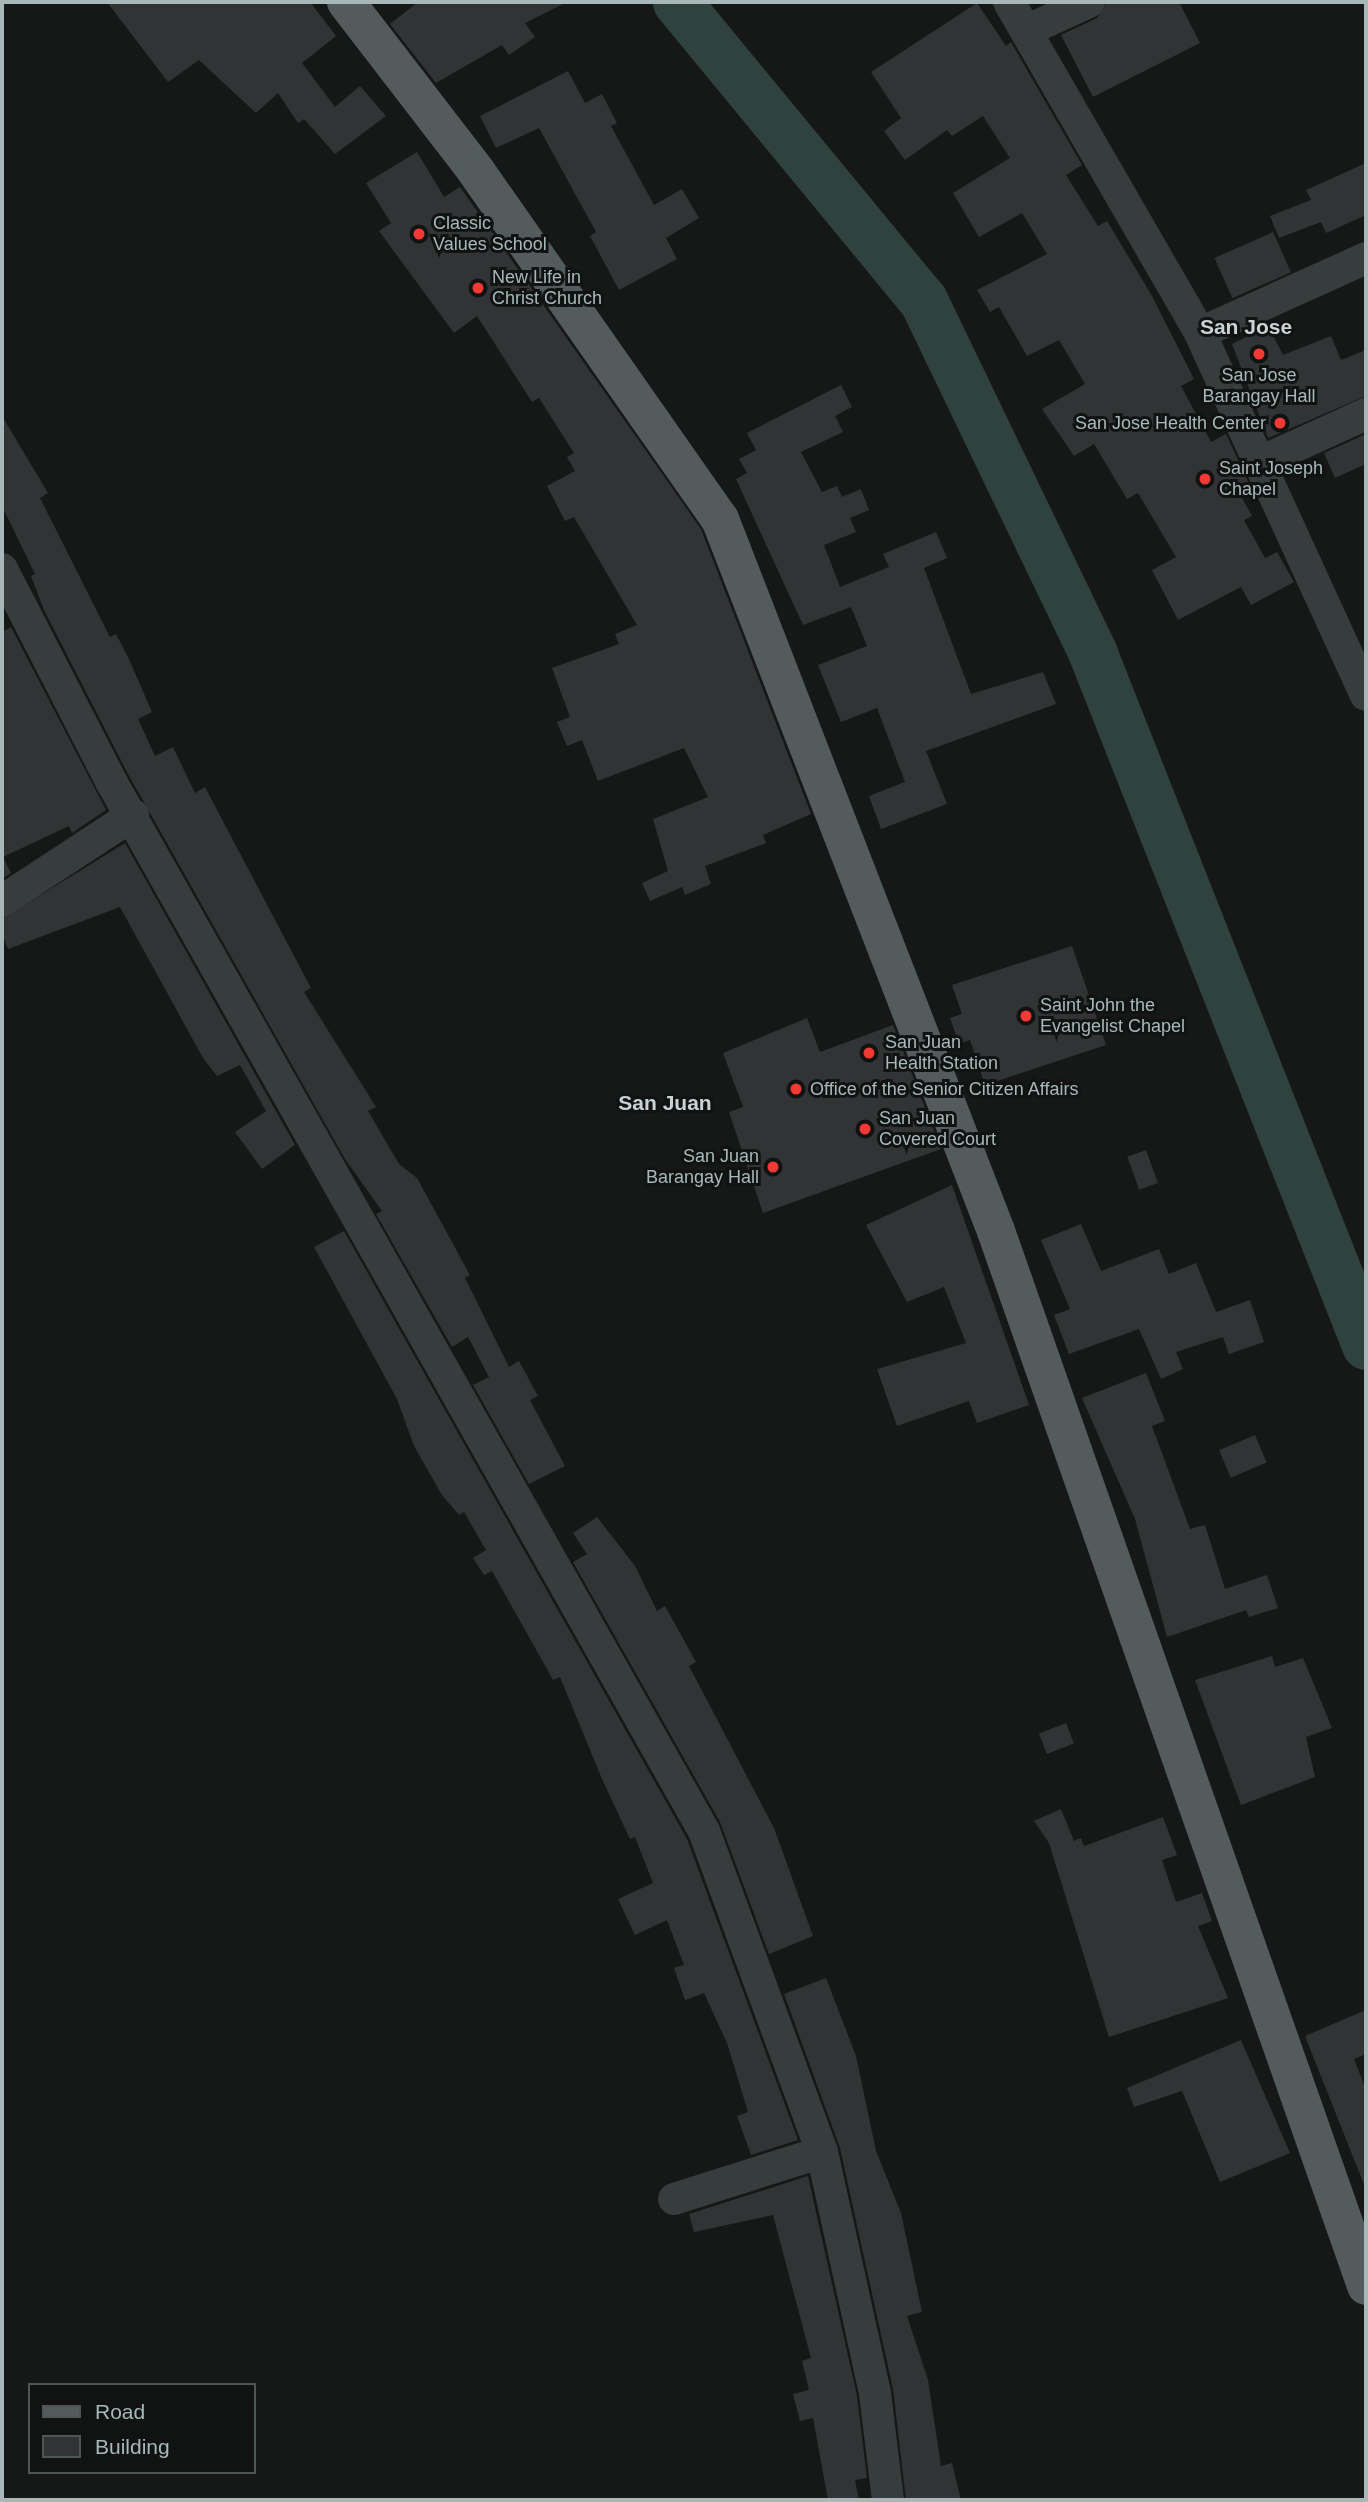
<!DOCTYPE html>
<style>
body{margin:0}
#map{position:relative;width:1368px;height:2502px;overflow:hidden;background:#161818;font-family:Arial,sans-serif}
div>[style]{position:absolute}
.river>*{height:49px;margin:-24.5px;padding:0 24.5px;transform-origin:24.5px;border-radius:24.5px;background:#2f423e}
.building>*{inset:0;background:#313334;transform-origin:0 0}
.minor>*{height:32px;margin:-16px;padding:0 16px;transform-origin:16px;border-radius:16px;background:#373c3d}
.major>*{height:38px;margin:-19px;padding:0 19px;transform-origin:19px;border-radius:19px;background:#535b5c}
.dots>*{width:19px;height:19px;translate:-50% -50%;box-sizing:border-box;border:4px solid #111313;border-radius:50%}
span{translate:-50% -50%;white-space:nowrap;text-align:center;line-height:1.15;-webkit-text-stroke:6px #111313;paint-order:stroke}
.poi-label{font-size:18px;color:#a8b8b8}
.left{translate:0 -50%;text-align:left}
.right{translate:-100% -50%;text-align:right}
.quarter-label{font-size:21px;color:#c9d3d4;font-weight:700}
.frame{position:absolute;inset:0;border:4px solid #a8b8b8;pointer-events:none}
.legend{position:absolute;left:28px;top:2383px;width:228px;height:91px;box-sizing:border-box;background:#111313;border:2px solid #4d5555;margin:0;padding:9px 12px;list-style:none;font-size:21px;color:#a8b8b8}
.legend li{display:flex;align-items:center;gap:14px;height:35px}
.legend b{width:35px;border:2px solid #4d5555}
</style>
<div id="map">
<div class="river">
<div style="left:677px;top:2px;width:386px;rotate:50.5deg"></div>
<div style="left:923px;top:300px;width:393px;rotate:64.3deg"></div>
<div style="left:1093px;top:654px;width:743px;rotate:68.44deg"></div>
</div>
<div class="building">
<div style="clip-path:polygon(107px 2px,310px 2px,336px 36px,302px 63px,335px 107px,360px 86px,386px 116px,335px 154px,304px 119px,298px 123px,278px 93px,256px 113px,199px 60px,168px 82px)"></div>
<div style="clip-path:polygon(418px 2px,567px 2px,525px 23px,535px 37px,509px 55px,502px 45px,436px 83px,390px 24px)"></div>
<div style="clip-path:polygon(1107px 2px,1179px 2px,1200px 43px,1093px 97px,1061px 35px,1097px 18px)"></div>
<div style="clip-path:polygon(977px 3px,1006px 46px,1011px 42px,1082px 165px,1066px 175px,1098px 226px,1107px 221px,1152px 296px,1194px 379px,1181px 386px,1211px 442px,1226px 434px,1251px 488px,1240px 494px,1252px 516px,1244px 520px,1265px 558px,1277px 552px,1294px 582px,1251px 605px,1241px 587px,1178px 620px,1152px 570px,1176px 557px,1138px 493px,1127px 499px,1094px 444px,1074px 456px,1042px 409px,1085px 384px,1059px 340px,1027px 356px,999px 307px,990px 312px,977px 290px,1047px 254px,1022px 213px,979px 237px,953px 193px,1010px 158px,983px 116px,952px 136px,947px 130px,905px 160px,884px 131px,901px 118px,871px 72px)"></div>
<div style="clip-path:polygon(568px 71px,585px 103px,602px 94px,617px 123px,611px 126px,654px 205px,682px 189px,699px 218px,666px 238px,677px 259px,619px 290px,590px 236px,596px 232px,539px 128px,496px 148px,480px 116px)"></div>
<div style="clip-path:polygon(417px 152px,444px 197px,460px 187px,701px 529px,811px 814px,763px 835px,766px 843px,705px 866px,711px 884px,685px 895px,682px 887px,650px 901px,642px 883px,668px 871px,653px 819px,708px 797px,684px 748px,598px 781px,582px 740px,567px 746px,557px 722px,570px 717px,552px 668px,619px 644px,615px 634px,637px 625px,574px 517px,565px 521px,547px 486px,575px 471px,567px 457px,574px 453px,539px 398px,532px 402px,477px 316px,454px 333px,379px 231px,391px 223px,366px 183px)"></div>
<div style="clip-path:polygon(1366px 163px,1366px 215px,1326px 233px,1321px 222px,1279px 238px,1270px 216px,1311px 200px,1306px 190px)"></div>
<div style="left:1273px;top:232px;width:44px;height:64px;rotate:66deg"></div>
<div style="clip-path:polygon(1268px 326px,1283px 355px,1331px 336px,1341px 360px,1366px 350px,1366px 396px,1268px 438px,1232px 344px)"></div>
<div style="clip-path:polygon(841px 385px,852px 407px,835px 416px,843px 432px,801px 452px,822px 492px,837px 486px,842px 497px,861px 489px,869px 510px,850px 518px,856px 532px,824px 545px,840px 587px,889px 567px,883px 554px,936px 532px,947px 558px,924px 568px,971px 694px,1043px 672px,1056px 704px,926px 751px,947px 804px,881px 829px,869px 796px,905px 782px,877px 708px,841px 722px,818px 665px,867px 646px,851px 607px,803px 625px,736px 479px,747px 473px,739px 459px,756px 450px,747px 433px)"></div>
<div style="clip-path:polygon(2px 416px,48px 493px,40px 498px,110px 637px,116px 634px,128px 657px,152px 712px,138px 719px,155px 756px,173px 747px,195px 793px,205px 787px,311px 988px,304px 992px,376px 1107px,368px 1111px,399px 1164px,417px 1178px,470px 1275px,465px 1278px,509px 1367px,519px 1361px,538px 1396px,530px 1400px,565px 1466px,529px 1484px,473px 1385px,489px 1377px,468px 1337px,452px 1347px,376px 1214px,382px 1211px,345px 1159px,128px 774px,44px 610px,31px 576px,35px 574px,2px 506px)"></div>
<div style="clip-path:polygon(1366px 434px,1366px 464px,1335px 478px,1324px 453px)"></div>
<div style="clip-path:polygon(11px 627px,106px 810px,72px 833px,69px 826px,3px 857px,11px 873px,2px 879px,2px 632px)"></div>
<div style="clip-path:polygon(125px 843px,295px 1145px,262px 1169px,235px 1132px,266px 1111px,240px 1065px,217px 1076px,203px 1058px,120px 907px,8px 949px,2px 934px,2px 919px)"></div>
<div style="clip-path:polygon(1072px 946px,1106px 1045px,985px 1085px,970px 1040px,959px 1044px,950px 1018px,962px 1014px,952px 985px)"></div>
<div style="clip-path:polygon(807px 1018px,820px 1052px,893px 1025px,941px 1149px,763px 1213px,729px 1112px,743px 1107px,723px 1053px)"></div>
<div style="left:1146px;top:1150px;width:35px;height:20px;rotate:70deg"></div>
<div style="clip-path:polygon(952px 1185px,1029px 1405px,977px 1423px,969px 1401px,897px 1426px,877px 1369px,966px 1343px,944px 1287px,907px 1302px,866px 1225px)"></div>
<div style="clip-path:polygon(1081px 1224px,1101px 1271px,1159px 1249px,1169px 1274px,1196px 1263px,1216px 1312px,1250px 1300px,1264px 1342px,1229px 1354px,1223px 1337px,1176px 1352px,1183px 1369px,1161px 1379px,1139px 1329px,1069px 1354px,1054px 1315px,1070px 1309px,1041px 1240px)"></div>
<div style="clip-path:polygon(344px 1231px,687px 1839px,798px 2140px,751px 2155px,737px 2116px,748px 2112px,727px 2043px,704px 1993px,685px 2000px,674px 1968px,684px 1965px,667px 1920px,635px 1935px,618px 1899px,653px 1883px,635px 1837px,630px 1839px,602px 1779px,560px 1677px,553px 1680px,492px 1571px,484px 1575px,473px 1558px,486px 1550px,464px 1512px,459px 1515px,442px 1495px,414px 1446px,397px 1399px,314px 1247px)"></div>
<div style="clip-path:polygon(1146px 1373px,1165px 1421px,1152px 1426px,1190px 1529px,1205px 1525px,1225px 1589px,1267px 1575px,1278px 1608px,1249px 1617px,1246px 1610px,1167px 1637px,1135px 1519px,1082px 1398px)"></div>
<div style="left:1255px;top:1435px;width:30px;height:39px;rotate:67deg"></div>
<div style="clip-path:polygon(597px 1517px,635px 1566px,657px 1611px,665px 1606px,696px 1662px,689px 1666px,774px 1828px,813px 1936px,769px 1954px,720px 1822px,573px 1562px,587px 1554px,573px 1533px)"></div>
<div style="clip-path:polygon(1272px 1656px,1275px 1667px,1303px 1658px,1332px 1728px,1306px 1737px,1315px 1777px,1241px 1805px,1195px 1680px)"></div>
<div style="left:1066px;top:1723px;width:22px;height:29px;rotate:69deg"></div>
<div style="clip-path:polygon(1061px 1809px,1074px 1841px,1081px 1838px,1084px 1846px,1163px 1817px,1177px 1855px,1162px 1860px,1176px 1902px,1202px 1893px,1212px 1921px,1198px 1926px,1228px 1998px,1109px 2037px,1049px 1843px,1034px 1821px)"></div>
<div style="clip-path:polygon(826px 1978px,856px 2056px,876px 2151px,901px 2213px,922px 2312px,907px 2316px,928px 2380px,941px 2466px,952px 2463px,961px 2500px,906px 2500px,893px 2389px,840px 2148px,784px 1994px)"></div>
<div style="clip-path:polygon(1366px 2010px,1366px 2054px,1354px 2059px,1366px 2090px,1365px 2187px,1305px 2036px)"></div>
<div style="clip-path:polygon(1241px 2040px,1290px 2153px,1220px 2182px,1182px 2091px,1134px 2107px,1127px 2088px)"></div>
<div style="clip-path:polygon(808px 2176px,857px 2396px,867px 2478px,855px 2480px,859px 2500px,828px 2500px,813px 2418px,800px 2421px,793px 2394px,809px 2390px,802px 2361px,811px 2358px,773px 2215px,694px 2232px,689px 2214px)"></div>
</div>
<div class="minor">
<div style="left:1009px;top:2px;width:382px;rotate:60deg"></div>
<div style="left:1200px;top:333px;width:398px;rotate:65.4deg"></div>
<div style="left:1028px;top:30px;width:67px;rotate:-24.7deg"></div>
<div style="left:1200px;top:333px;width:182px;rotate:-24.3deg"></div>
<div style="left:1258px;top:463px;width:119px;rotate:-24.4deg"></div>
<div style="left:2px;top:569px;width:241px;rotate:62.8deg"></div>
<div style="left:112px;top:783px;width:1204px;rotate:60.54deg"></div>
<div style="left:704px;top:1831px;width:342px;rotate:69.8deg"></div>
<div style="left:822px;top:2152px;width:247px;rotate:77.6deg"></div>
<div style="left:875px;top:2393px;width:108px;rotate:83.1deg"></div>
<div style="left:2px;top:901px;width:157px;rotate:-33.3deg"></div>
<div style="left:674px;top:2199px;width:155px;rotate:-17.6deg"></div>
</div>
<div class="major">
<div style="left:346px;top:2px;width:213px;rotate:52.4deg"></div>
<div style="left:476px;top:171px;width:425px;rotate:55deg"></div>
<div style="left:720px;top:519px;width:764px;rotate:68.81deg"></div>
<div style="left:996px;top:1231px;width:1118px;rotate:70.67deg"></div>
</div>
<div class="dots">
<div style="left:419px;top:234px;background:#f33934"></div>
<div style="left:478px;top:288px;background:#f33934"></div>
<div style="left:1259px;top:354px;background:#f33934"></div>
<div style="left:1280px;top:423px;background:#f33934"></div>
<div style="left:1205px;top:479px;background:#f33934"></div>
<div style="left:1026px;top:1016px;background:#f33934"></div>
<div style="left:869px;top:1053px;background:#f33934"></div>
<div style="left:796px;top:1089px;background:#f33934"></div>
<div style="left:865px;top:1129px;background:#f33934"></div>
<div style="left:773px;top:1167px;background:#f33934"></div>
</div>
<div class="poi-label">
<span class="left" style="left:433px;top:234px">Classic<br>Values School</span>
<span class="left" style="left:492px;top:288px">New Life in<br>Christ Church</span>
<span style="left:1259px;top:386px">San Jose<br>Barangay Hall</span>
<span class="right" style="left:1266px;top:423px">San Jose Health Center</span>
<span class="left" style="left:1219px;top:479px">Saint Joseph<br>Chapel</span>
<span class="left" style="left:1040px;top:1016px">Saint John the<br>Evangelist Chapel</span>
<span class="left" style="left:885px;top:1053px">San Juan<br>Health Station</span>
<span class="left" style="left:810px;top:1089px">Office of the Senior Citizen Affairs</span>
<span class="left" style="left:879px;top:1129px">San Juan<br>Covered Court</span>
<span class="right" style="left:759px;top:1167px">San Juan<br>Barangay Hall</span>
</div>
<div class="quarter-label">
<span style="left:1246px;top:327px">San Jose</span>
<span style="left:665px;top:1103px">San Juan</span>
</div>
<div class="frame"></div>
<ul class="legend">
<li><b style="height:9px;background:#535b5c"></b>Road</li>
<li><b style="height:19px;background:#313334"></b>Building</li>
</ul>
</div>
